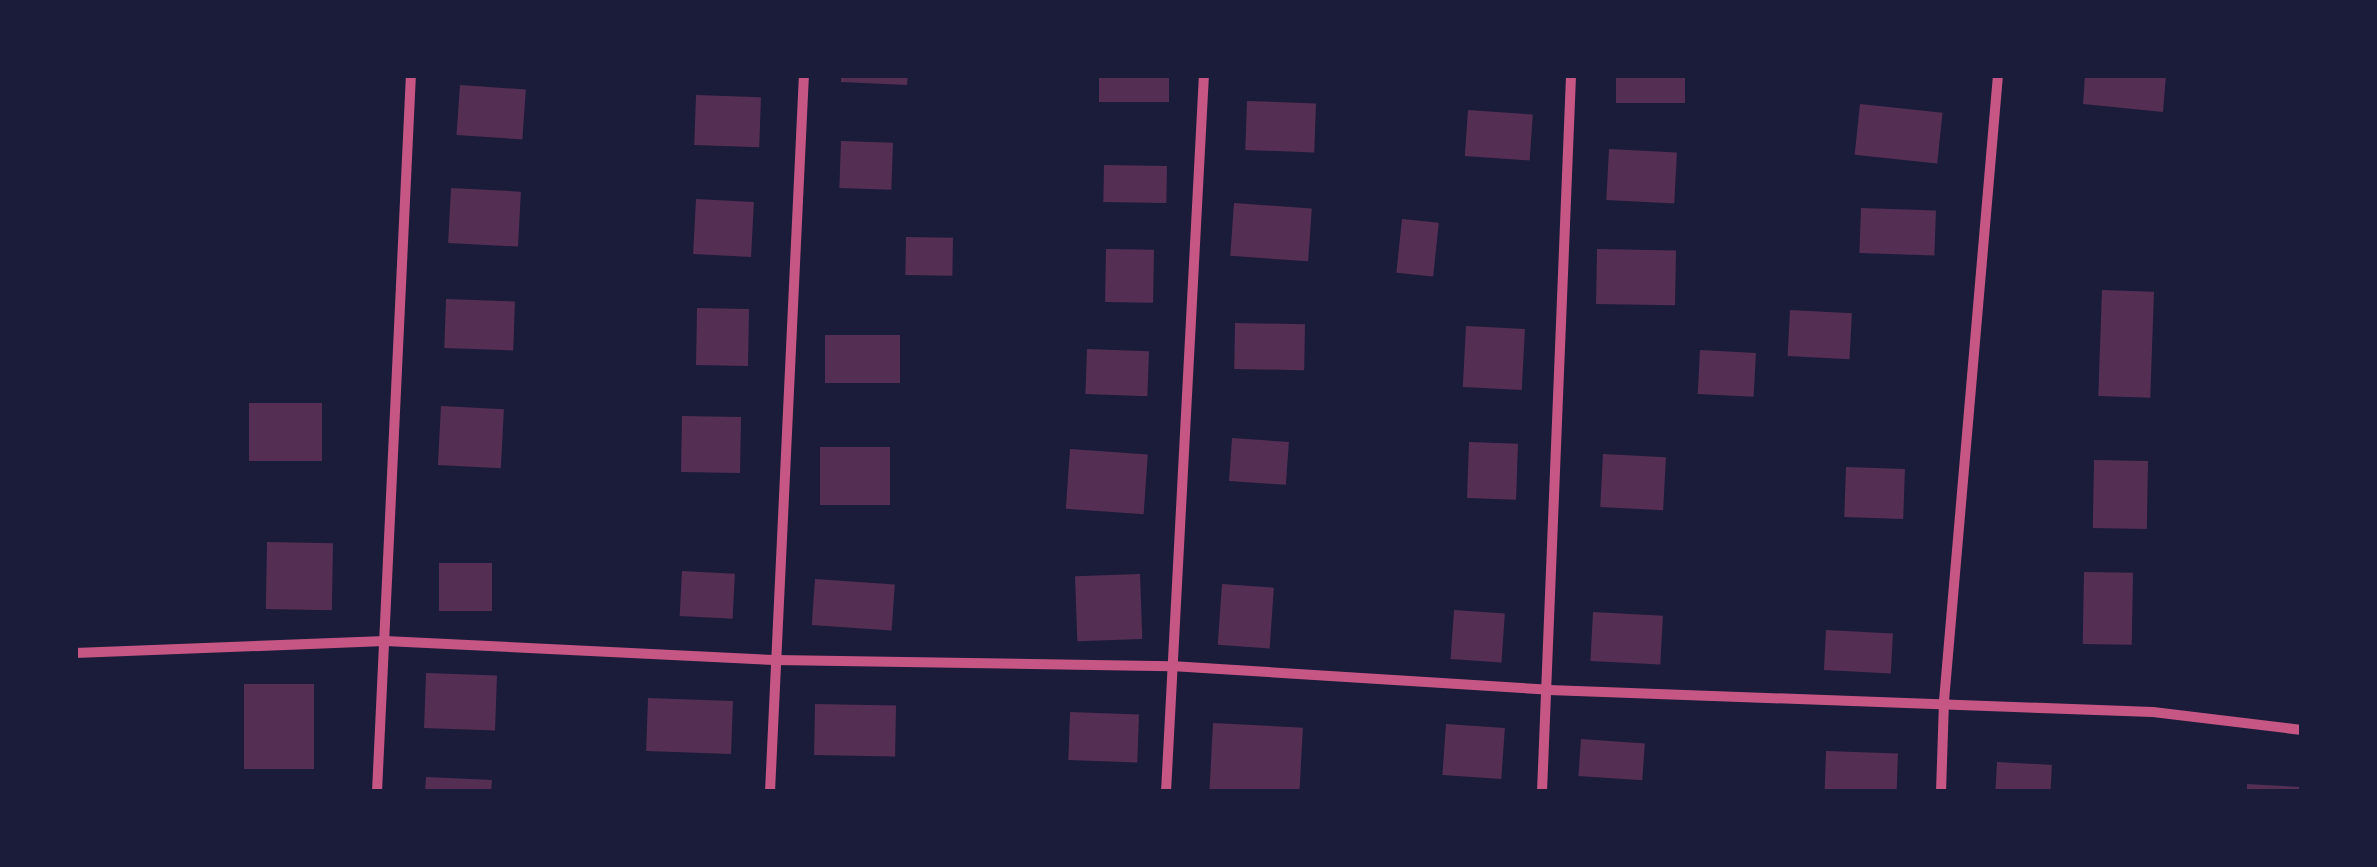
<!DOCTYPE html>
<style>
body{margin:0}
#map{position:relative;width:2377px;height:867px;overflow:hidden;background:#1b1b3a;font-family:"DM Sans",sans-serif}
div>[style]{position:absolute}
.building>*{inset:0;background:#542f53;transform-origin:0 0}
.minor>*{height:10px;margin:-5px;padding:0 5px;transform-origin:5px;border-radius:5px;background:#c65784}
span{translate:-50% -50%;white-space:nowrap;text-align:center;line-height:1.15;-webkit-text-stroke:8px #1b1b3a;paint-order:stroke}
.frame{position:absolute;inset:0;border:78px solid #1b1b3a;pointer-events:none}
</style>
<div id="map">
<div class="building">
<div style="clip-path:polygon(841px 75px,908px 75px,907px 85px,841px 82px)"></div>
<div style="left:1099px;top:75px;width:70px;height:27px"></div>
<div style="left:1616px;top:75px;width:69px;height:28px"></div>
<div style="clip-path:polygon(2085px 75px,2166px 75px,2163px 112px,2083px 104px)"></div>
<div style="left:460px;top:85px;width:66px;height:50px;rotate:4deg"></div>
<div style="left:696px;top:95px;width:65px;height:50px;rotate:2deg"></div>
<div style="left:1247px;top:101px;width:69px;height:49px;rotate:2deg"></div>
<div style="left:1860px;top:104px;width:83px;height:51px;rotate:6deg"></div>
<div style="left:1468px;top:110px;width:65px;height:46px;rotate:4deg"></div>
<div style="left:841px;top:141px;width:52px;height:47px;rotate:2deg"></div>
<div style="left:1609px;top:149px;width:68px;height:51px;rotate:3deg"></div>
<div style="left:1104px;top:165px;width:63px;height:37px;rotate:1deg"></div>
<div style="left:451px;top:188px;width:70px;height:55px;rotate:3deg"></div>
<div style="left:696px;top:199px;width:58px;height:55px;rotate:3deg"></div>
<div style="left:1234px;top:203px;width:78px;height:53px;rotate:4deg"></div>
<div style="left:1861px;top:208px;width:75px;height:45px;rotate:2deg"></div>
<div style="left:1402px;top:219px;width:37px;height:54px;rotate:6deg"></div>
<div style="left:906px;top:237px;width:47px;height:38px;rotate:1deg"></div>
<div style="left:1106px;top:249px;width:48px;height:53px;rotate:1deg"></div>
<div style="left:1597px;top:249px;width:79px;height:55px;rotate:1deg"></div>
<div style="left:2102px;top:290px;width:52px;height:106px;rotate:2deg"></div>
<div style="left:446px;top:299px;width:69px;height:49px;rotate:2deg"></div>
<div style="left:697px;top:308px;width:52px;height:57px;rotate:1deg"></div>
<div style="left:1790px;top:310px;width:62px;height:46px;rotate:3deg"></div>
<div style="left:1235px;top:323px;width:70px;height:46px;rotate:1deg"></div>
<div style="left:1466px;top:326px;width:59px;height:61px;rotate:3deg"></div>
<div style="left:900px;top:335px;width:48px;height:75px;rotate:90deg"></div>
<div style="left:1087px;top:349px;width:62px;height:45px;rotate:2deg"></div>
<div style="left:1700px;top:350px;width:56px;height:44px;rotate:3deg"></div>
<div style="left:249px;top:403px;width:73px;height:58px"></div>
<div style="left:441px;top:406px;width:63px;height:59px;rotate:3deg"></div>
<div style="left:682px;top:416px;width:59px;height:56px;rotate:1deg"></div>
<div style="left:1232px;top:438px;width:57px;height:43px;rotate:4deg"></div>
<div style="left:1469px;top:442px;width:49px;height:56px;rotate:2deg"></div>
<div style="left:820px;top:447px;width:70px;height:58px"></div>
<div style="left:1070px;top:449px;width:78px;height:60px;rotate:4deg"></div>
<div style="left:1603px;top:454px;width:63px;height:53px;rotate:3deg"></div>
<div style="left:2094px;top:460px;width:54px;height:68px;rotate:1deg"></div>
<div style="left:1846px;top:467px;width:59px;height:50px;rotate:2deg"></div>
<div style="left:267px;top:542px;width:66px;height:67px;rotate:1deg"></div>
<div style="left:439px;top:563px;width:53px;height:48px"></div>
<div style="left:682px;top:571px;width:53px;height:45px;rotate:3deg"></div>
<div style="left:2084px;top:572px;width:49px;height:72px;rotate:1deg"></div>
<div style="left:1140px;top:574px;width:65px;height:65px;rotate:88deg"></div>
<div style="left:815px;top:579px;width:80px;height:46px;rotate:4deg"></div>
<div style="left:1222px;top:584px;width:52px;height:61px;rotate:4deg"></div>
<div style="left:1454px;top:610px;width:51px;height:49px;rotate:4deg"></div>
<div style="left:1593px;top:612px;width:70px;height:49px;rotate:3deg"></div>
<div style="left:1826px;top:630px;width:67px;height:40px;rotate:3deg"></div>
<div style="left:426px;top:673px;width:71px;height:55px;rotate:2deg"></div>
<div style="left:244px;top:684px;width:70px;height:85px"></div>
<div style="left:648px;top:698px;width:85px;height:53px;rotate:2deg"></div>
<div style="left:815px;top:704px;width:81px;height:51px;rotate:1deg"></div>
<div style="left:1070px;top:712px;width:69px;height:48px;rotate:2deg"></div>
<div style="left:1213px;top:723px;width:90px;height:69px;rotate:3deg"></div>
<div style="left:1446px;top:724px;width:59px;height:51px;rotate:4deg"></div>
<div style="left:1581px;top:739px;width:64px;height:37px;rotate:4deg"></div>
<div style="left:1826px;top:751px;width:72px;height:41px;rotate:2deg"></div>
<div style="left:1997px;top:762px;width:55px;height:30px;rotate:3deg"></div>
<div style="clip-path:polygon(426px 777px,492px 780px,491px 792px,425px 792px)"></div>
<div style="clip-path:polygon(2247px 784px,2302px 787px,2302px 792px,2247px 792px)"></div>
</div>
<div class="minor">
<div style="left:75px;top:653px;width:310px;rotate:-2.2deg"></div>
<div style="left:385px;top:641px;width:390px;rotate:2.8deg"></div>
<div style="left:775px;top:660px;width:396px;rotate:0.9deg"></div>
<div style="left:1171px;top:666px;width:379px;rotate:3.6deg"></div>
<div style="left:1549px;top:690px;width:604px;rotate:2.09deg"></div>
<div style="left:2153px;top:712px;width:150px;rotate:6.9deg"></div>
<div style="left:377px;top:792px;width:718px;rotate:-87.29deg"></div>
<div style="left:770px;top:792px;width:718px;rotate:-87.29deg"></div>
<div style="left:1166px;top:792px;width:718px;rotate:-86.97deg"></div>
<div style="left:1542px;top:792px;width:718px;rotate:-87.68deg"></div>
<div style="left:1941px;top:792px;width:91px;rotate:-88.1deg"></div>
<div style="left:1944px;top:701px;width:628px;rotate:-85.07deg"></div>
</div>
<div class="frame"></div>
</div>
